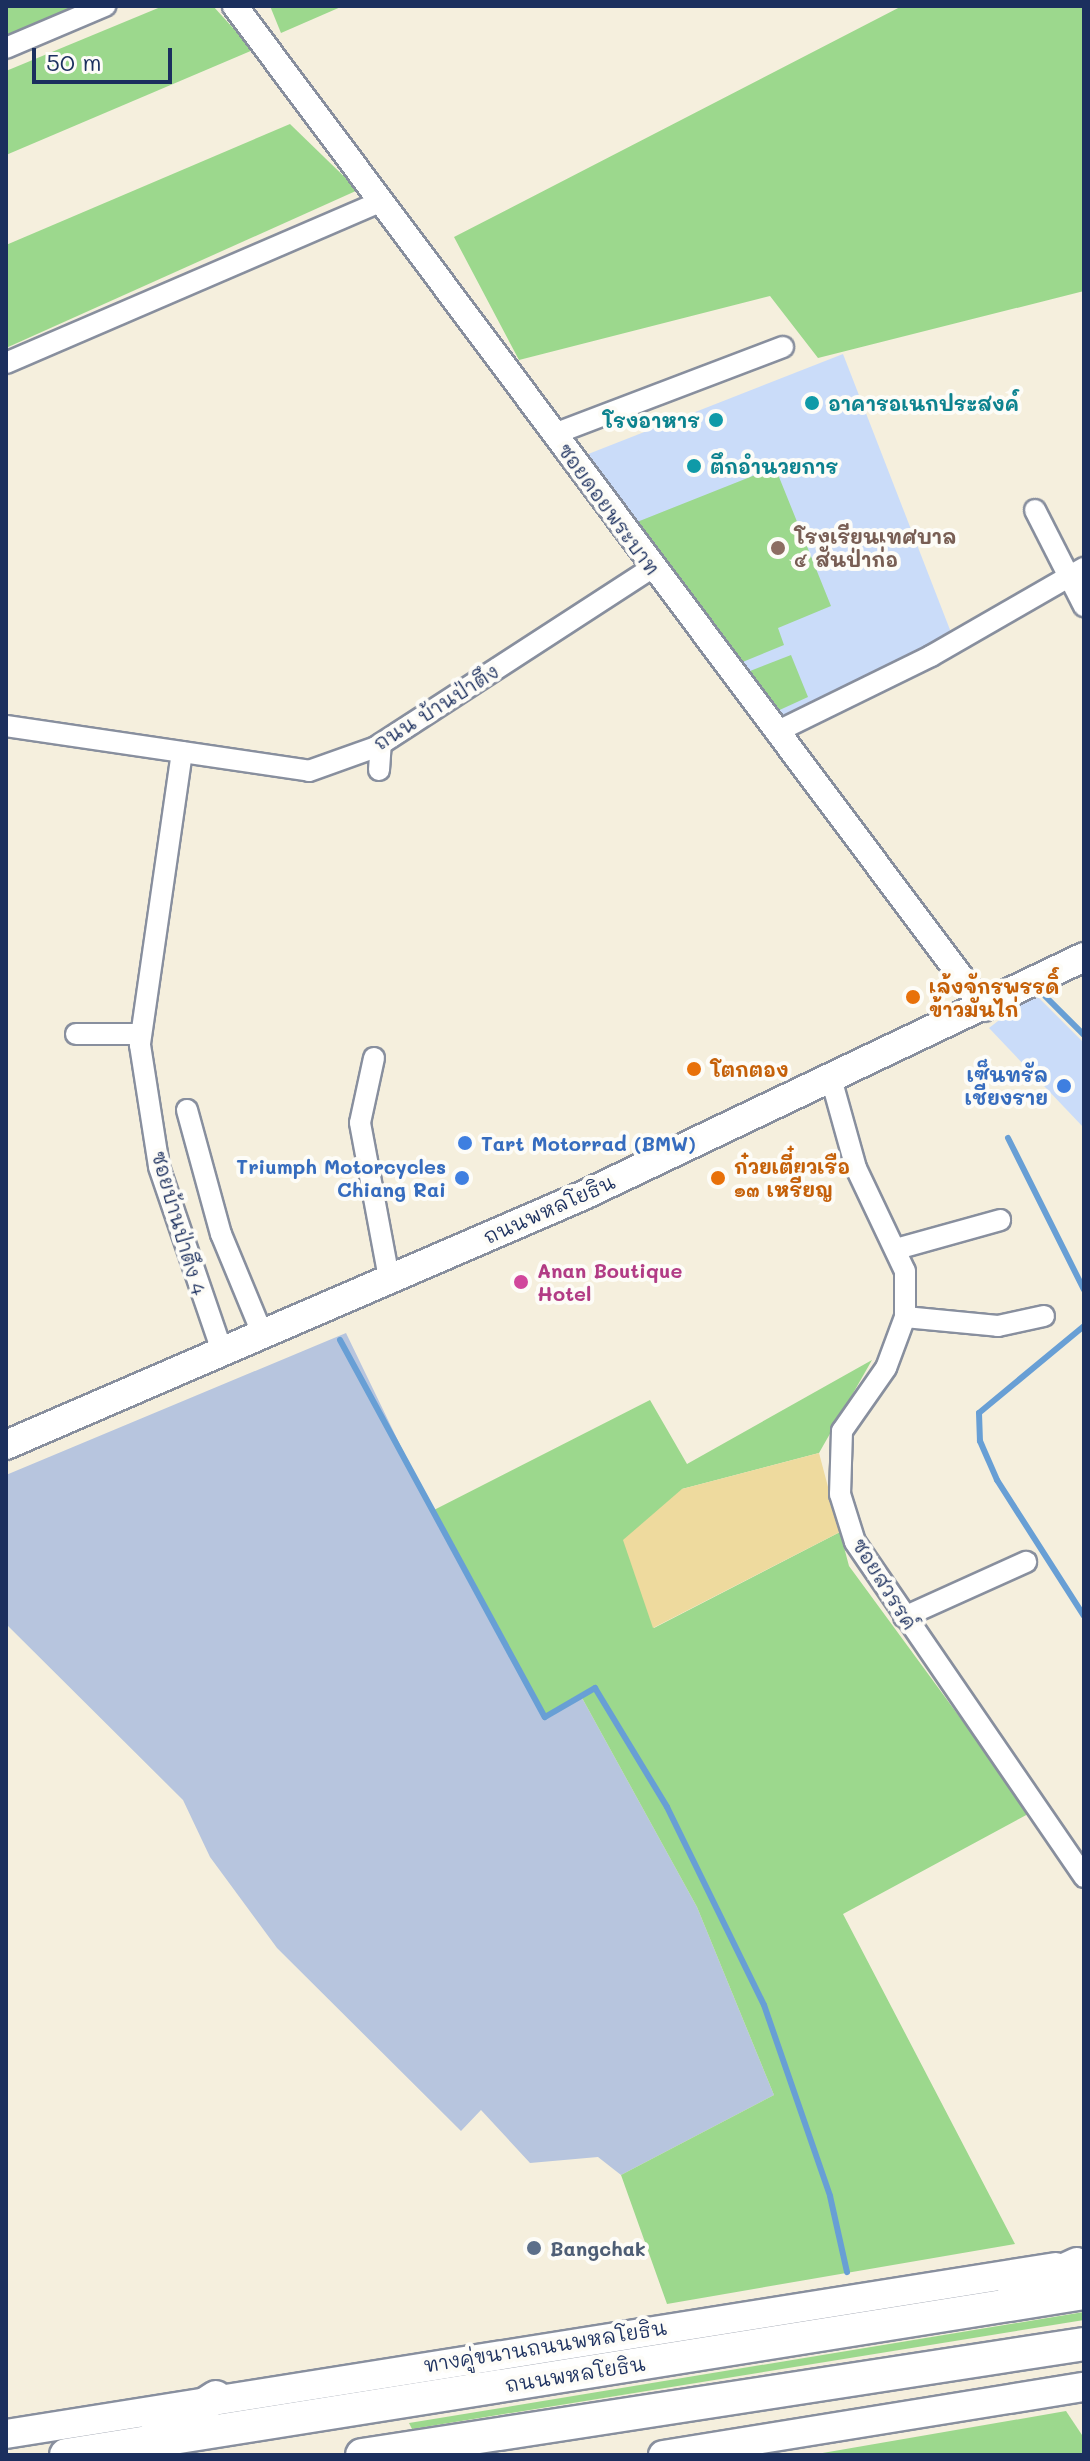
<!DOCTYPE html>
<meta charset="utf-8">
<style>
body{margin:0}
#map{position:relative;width:1090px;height:2461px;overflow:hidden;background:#f5efdd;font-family:Mali,"Playpen Sans Thai",sans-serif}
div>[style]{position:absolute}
.built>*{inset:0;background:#cadcf9}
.industrial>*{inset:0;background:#b7c5de}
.green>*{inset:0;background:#9cd88d}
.sand>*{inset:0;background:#eeda9e}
.stream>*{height:6px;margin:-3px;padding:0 3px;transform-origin:3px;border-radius:3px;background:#689fd5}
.roads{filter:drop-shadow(2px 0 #888f9e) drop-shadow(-2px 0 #888f9e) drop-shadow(0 2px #888f9e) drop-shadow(0 -2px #888f9e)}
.minor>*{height:20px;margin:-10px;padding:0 10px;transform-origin:10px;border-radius:10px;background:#fff}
.tertiary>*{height:24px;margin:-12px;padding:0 12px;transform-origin:12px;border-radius:12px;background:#fff}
.secondary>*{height:28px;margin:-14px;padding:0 14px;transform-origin:14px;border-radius:14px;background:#fff}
.primary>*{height:32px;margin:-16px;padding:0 16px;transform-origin:16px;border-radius:16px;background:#fff}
.dots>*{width:22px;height:22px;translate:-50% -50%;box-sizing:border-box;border:4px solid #fdfcf7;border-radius:50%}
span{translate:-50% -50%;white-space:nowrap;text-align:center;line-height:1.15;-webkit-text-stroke:8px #fdfcf7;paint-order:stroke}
.culture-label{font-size:20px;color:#0d838f;font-weight:700}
.left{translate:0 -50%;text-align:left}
.right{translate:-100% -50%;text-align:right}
.street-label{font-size:20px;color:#1b2f5e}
.education-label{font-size:20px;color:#785e54;font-weight:700}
.food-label{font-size:20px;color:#c56008;font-weight:700}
.shop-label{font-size:20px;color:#366cbe;font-weight:700}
.hotel-label{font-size:20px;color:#b23c85;font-weight:700}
.service-label{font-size:20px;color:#4e5e75;font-weight:700}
.frame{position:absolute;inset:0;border:8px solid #1b2f5e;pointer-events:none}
.scale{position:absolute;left:32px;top:48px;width:140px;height:36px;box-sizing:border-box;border:4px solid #1b2f5e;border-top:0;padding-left:10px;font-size:24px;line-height:28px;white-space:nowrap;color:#1b2f5e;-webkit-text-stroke:6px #fdfcf7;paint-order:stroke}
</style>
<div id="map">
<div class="built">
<div style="clip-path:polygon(843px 354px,952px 635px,786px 719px,766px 719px,573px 460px)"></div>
<div style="clip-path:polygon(1034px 993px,1084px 1043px,1084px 1128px,989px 1028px)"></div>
</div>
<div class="industrial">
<div style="clip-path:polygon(346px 1333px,432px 1511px,545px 1716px,581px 1696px,697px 1907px,774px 2095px,621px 2175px,598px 2157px,530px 2163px,481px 2110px,461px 2131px,277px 1948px,210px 1857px,183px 1800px,6px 1624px,6px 1475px)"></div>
</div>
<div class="green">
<div style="clip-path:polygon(6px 6px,105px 6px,6px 48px)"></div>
<div style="clip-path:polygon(163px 6px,213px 6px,253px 50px,6px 155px,6px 71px)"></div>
<div style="clip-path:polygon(270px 6px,343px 6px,281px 33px)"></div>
<div style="clip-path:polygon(902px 6px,1084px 6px,1084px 291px,818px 358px,770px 296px,519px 360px,454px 237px)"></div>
<div style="clip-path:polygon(290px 124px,358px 190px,6px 348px,6px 245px)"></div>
<div style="clip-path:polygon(775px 467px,831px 606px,778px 628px,784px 645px,728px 668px,622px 528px)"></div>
<div style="clip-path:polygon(791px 655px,808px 697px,773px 713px,745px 673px)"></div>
<div style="clip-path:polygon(872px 1360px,819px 1453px,682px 1489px,654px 1628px,840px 1532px,849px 1566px,1030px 1813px,843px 1914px,1015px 2244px,667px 2304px,621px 2175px,774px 2095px,697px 1907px,581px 1696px,545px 1717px,432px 1511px,650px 1400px,687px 1464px)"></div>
<div style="clip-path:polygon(1084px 2312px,1084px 2320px,412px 2429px,409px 2423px)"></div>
<div style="clip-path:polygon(1066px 2411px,1084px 2438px,1084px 2455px,811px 2455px)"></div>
</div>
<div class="sand">
<div style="clip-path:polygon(819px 1453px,840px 1532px,653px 1628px,623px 1540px,682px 1489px)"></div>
</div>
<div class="stream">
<div style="left:1045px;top:996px;width:55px;rotate:45deg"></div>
<div style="left:1008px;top:1138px;width:170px;rotate:63.4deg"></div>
<div style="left:1084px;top:1326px;width:136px;rotate:140.4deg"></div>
<div style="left:979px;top:1413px;width:28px;rotate:88deg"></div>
<div style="left:980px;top:1441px;width:43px;rotate:66.4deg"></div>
<div style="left:997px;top:1480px;width:161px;rotate:57.4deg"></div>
<div style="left:340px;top:1340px;width:429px;rotate:61.5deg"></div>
<div style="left:545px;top:1717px;width:58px;rotate:-30.1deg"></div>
<div style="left:595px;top:1688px;width:139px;rotate:58.8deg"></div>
<div style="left:667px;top:1807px;width:220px;rotate:63.9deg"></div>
<div style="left:764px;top:2005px;width:202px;rotate:70.9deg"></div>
<div style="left:830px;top:2196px;width:78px;rotate:77.4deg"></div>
</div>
<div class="roads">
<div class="minor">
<div style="left:6px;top:48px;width:108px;rotate:-23deg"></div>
<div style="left:6px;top:363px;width:410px;rotate:-23.3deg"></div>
<div style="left:554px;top:434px;width:245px;rotate:-20.8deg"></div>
<div style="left:1035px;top:510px;width:108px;rotate:63deg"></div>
<div style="left:6px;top:726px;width:306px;rotate:8.4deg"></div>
<div style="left:309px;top:771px;width:71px;rotate:-19.7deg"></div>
<div style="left:376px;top:747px;width:329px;rotate:-33deg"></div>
<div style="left:776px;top:732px;width:173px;rotate:-26.1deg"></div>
<div style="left:931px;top:656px;width:177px;rotate:-29.9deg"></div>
<div style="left:182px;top:752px;width:296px;rotate:98.2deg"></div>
<div style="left:140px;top:1045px;width:123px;rotate:81.1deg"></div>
<div style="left:159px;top:1167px;width:194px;rotate:71.1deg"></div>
<div style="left:379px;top:770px;width:26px;rotate:-86deg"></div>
<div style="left:76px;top:1034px;width:65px"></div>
<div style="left:374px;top:1058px;width:66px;rotate:102.2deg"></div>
<div style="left:360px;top:1123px;width:158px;rotate:79.4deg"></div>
<div style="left:832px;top:1082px;width:89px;rotate:74.4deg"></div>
<div style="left:856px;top:1168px;width:114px;rotate:64.6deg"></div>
<div style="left:905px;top:1271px;width:46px;rotate:90deg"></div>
<div style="left:905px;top:1317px;width:54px;rotate:110.4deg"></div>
<div style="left:886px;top:1368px;width:77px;rotate:124.9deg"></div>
<div style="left:842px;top:1431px;width:63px;rotate:91.8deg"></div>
<div style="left:840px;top:1494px;width:50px;rotate:72.6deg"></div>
<div style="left:855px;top:1542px;width:406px;rotate:55.6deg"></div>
<div style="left:187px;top:1110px;width:129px;rotate:74.7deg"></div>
<div style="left:221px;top:1234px;width:107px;rotate:67.5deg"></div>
<div style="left:900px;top:1248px;width:104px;rotate:-15.6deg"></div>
<div style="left:905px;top:1317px;width:93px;rotate:5.5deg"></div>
<div style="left:998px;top:1326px;width:47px;rotate:-12.3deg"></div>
<div style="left:904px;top:1617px;width:134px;rotate:-24.3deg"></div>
</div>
<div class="tertiary">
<div style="left:235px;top:6px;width:1252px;rotate:53.21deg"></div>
</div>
<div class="secondary">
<div style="left:6px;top:1445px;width:628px;rotate:-23.38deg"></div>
<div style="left:582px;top:1196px;width:556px;rotate:-25.46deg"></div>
<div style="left:6px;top:2434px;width:1063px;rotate:-9.04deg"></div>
<div style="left:663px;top:2455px;width:426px;rotate:-9.2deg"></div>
</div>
<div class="primary">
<div style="left:1014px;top:2293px;width:69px;rotate:-24.7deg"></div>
<div style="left:153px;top:2438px;width:75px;rotate:-33.1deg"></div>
<div style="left:66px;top:2455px;width:1031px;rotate:-9.04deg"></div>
<div style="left:362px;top:2455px;width:730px;rotate:-8.74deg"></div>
</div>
</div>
<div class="dots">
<div style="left:812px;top:403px;background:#0f9aa8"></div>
<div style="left:716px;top:420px;background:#0f9aa8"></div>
<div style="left:694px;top:466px;background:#0f9aa8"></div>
<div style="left:778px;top:548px;background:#8d6e63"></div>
<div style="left:913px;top:997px;background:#e8710a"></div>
<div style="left:694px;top:1069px;background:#e8710a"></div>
<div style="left:1064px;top:1086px;background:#3f7fe0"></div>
<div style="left:465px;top:1143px;background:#3f7fe0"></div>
<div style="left:462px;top:1178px;background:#3f7fe0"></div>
<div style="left:718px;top:1178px;background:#e8710a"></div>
<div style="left:521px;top:1282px;background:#d1479c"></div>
<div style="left:534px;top:2248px;background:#5c6f8a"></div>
</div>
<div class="culture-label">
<span class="left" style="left:828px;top:403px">อาคารอเนกประสงค์</span>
<span class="right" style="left:700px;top:420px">โรงอาหาร</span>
<span class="left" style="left:710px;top:466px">ตึกอำนวยการ</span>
</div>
<div class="street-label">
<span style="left:609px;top:509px;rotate:54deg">ซอยดอยพระบาท</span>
<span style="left:436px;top:707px;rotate:-32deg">ถนน บ้านป่าตึง</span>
<span style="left:549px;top:1209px;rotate:-24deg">ถนนพหลโยธิน</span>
<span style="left:179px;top:1223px;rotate:74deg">ซอยบ้านป่าตึง 4</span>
<span style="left:885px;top:1584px;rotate:58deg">ซอยสวรรค์</span>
<span style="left:545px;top:2346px;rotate:-9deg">ทางคู่ขนานถนนพหลโยธิน</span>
<span style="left:575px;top:2374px;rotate:-9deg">ถนนพหลโยธิน</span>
</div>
<div class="education-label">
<span class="left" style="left:794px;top:548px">โรงเรียนเทศบาล<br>๔ สันป่าก่อ</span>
</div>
<div class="food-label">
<span class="left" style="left:929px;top:998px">เล้งจักรพรรดิ์<br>ข้าวมันไก่</span>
<span class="left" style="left:710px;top:1069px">โตกตอง</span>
<span class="left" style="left:734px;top:1178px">ก๋วยเตี๋ยวเรือ<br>๑๓ เหรียญ</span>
</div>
<div class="shop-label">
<span class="right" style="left:1048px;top:1086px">เซ็นทรัล<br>เชียงราย</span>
<span class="left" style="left:481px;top:1143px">Tart Motorrad (BMW)</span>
<span class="right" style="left:446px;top:1178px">Triumph Motorcycles<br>Chiang Rai</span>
</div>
<div class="hotel-label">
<span class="left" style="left:537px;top:1282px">Anan Boutique<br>Hotel</span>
</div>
<div class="service-label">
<span class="left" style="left:550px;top:2248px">Bangchak</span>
</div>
<div class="frame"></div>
<div class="scale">50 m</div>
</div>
